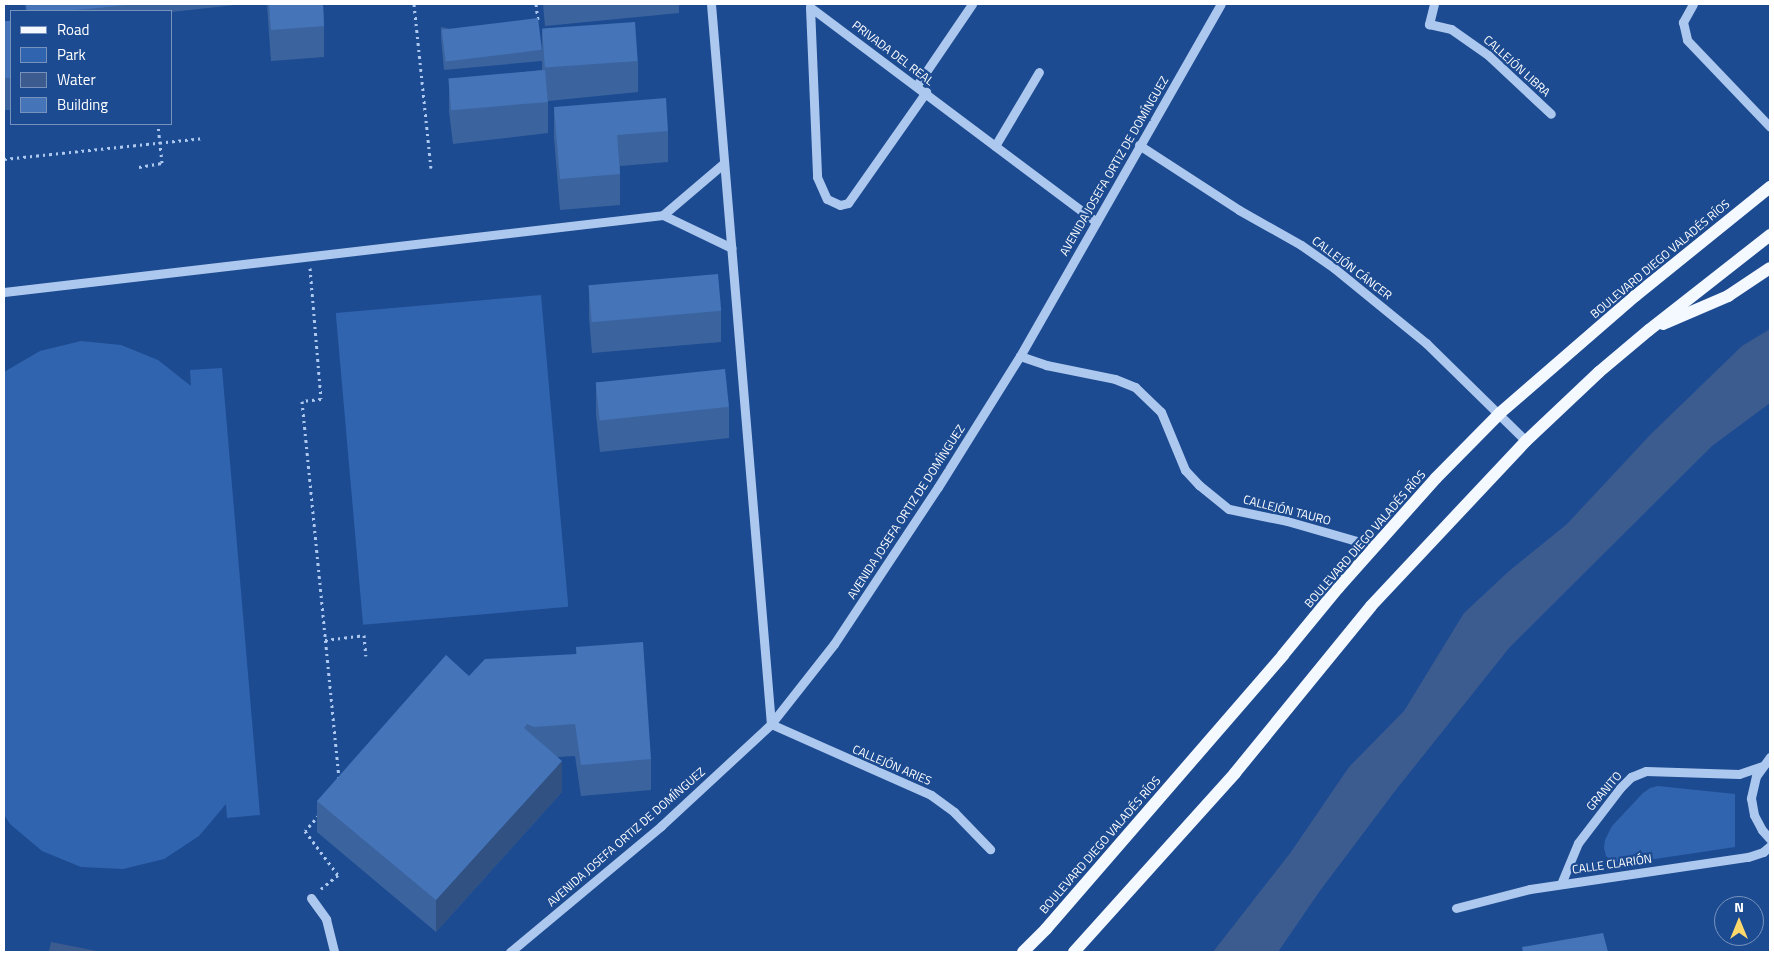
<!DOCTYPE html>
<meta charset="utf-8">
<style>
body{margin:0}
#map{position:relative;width:1774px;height:956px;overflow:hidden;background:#1d4b91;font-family:"Titillium Web",sans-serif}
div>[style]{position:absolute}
.green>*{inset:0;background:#3064af;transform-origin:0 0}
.water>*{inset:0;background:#3c5c90}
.path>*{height:3px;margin-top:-1.5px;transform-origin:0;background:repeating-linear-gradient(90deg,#adc8ee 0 2.5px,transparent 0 6.5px)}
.minor>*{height:9px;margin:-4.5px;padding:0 4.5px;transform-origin:4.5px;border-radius:4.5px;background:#adc8ee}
.major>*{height:12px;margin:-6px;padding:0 6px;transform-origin:6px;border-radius:6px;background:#f4f8ff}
.wall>*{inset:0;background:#3b649f;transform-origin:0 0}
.shaded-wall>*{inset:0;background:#305182}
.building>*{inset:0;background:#4574b9;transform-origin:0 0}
span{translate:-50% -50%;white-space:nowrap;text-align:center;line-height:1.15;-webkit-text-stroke:4.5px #1d4b91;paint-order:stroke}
.street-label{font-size:12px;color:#fff}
.frame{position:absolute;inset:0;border:5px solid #fff;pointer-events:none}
.legend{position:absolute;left:10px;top:10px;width:162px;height:115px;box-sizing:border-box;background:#1d4b91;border:1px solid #7793bd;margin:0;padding:6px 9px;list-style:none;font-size:15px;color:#fff}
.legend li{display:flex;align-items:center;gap:10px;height:25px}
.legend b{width:25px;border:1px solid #7793bd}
.north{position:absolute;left:1714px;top:896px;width:50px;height:50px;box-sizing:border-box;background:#1d4b91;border:1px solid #7793bd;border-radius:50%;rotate:0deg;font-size:14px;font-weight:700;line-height:20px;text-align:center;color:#fff}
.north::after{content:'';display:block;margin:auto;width:18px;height:22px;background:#fdd96c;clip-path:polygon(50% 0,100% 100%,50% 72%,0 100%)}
</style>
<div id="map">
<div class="green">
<div style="left:541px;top:295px;width:313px;height:206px;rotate:85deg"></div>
<div style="clip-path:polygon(81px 341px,121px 345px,158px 360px,191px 386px,190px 370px,222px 368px,260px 815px,227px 818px,226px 804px,199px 836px,164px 859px,123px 869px,81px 867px,42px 851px,10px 824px,4px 815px,4px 372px,40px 351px)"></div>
<div style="clip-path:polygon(1658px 786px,1735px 794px,1735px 847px,1628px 863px,1612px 861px,1606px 856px,1604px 848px,1605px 840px,1612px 826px,1643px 793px,1650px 788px)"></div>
</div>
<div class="water">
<div style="clip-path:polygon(1770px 329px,1770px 403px,1712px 446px,1509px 648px,1395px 791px,1319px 892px,1278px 952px,1213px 952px,1291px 852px,1349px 767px,1404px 711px,1464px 613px,1508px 572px,1567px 524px,1651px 434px,1742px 346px)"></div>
<div style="clip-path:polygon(51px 942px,102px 952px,49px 952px)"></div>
</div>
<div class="path">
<div style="left:414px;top:4px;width:165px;rotate:84.1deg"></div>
<div style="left:536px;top:4px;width:17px;rotate:83deg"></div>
<div style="left:4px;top:159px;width:201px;rotate:-6deg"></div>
<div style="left:139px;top:167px;width:23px;rotate:-10deg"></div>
<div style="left:162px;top:163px;width:39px;rotate:-96deg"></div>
<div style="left:310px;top:268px;width:131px;rotate:85.2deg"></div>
<div style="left:321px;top:399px;width:19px;rotate:174deg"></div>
<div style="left:302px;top:401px;width:380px;rotate:84.4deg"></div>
<div style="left:325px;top:640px;width:39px;rotate:-7deg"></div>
<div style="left:364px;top:635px;width:21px;rotate:85deg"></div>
<div style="left:319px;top:815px;width:21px;rotate:131deg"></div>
<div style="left:305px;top:831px;width:55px;rotate:53.1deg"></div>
<div style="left:338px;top:875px;width:22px;rotate:141deg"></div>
</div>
<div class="minor">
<div style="left:711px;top:4px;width:722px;rotate:85.24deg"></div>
<div style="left:771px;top:724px;width:175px;rotate:23.9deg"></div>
<div style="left:931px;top:795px;width:29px;rotate:36deg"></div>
<div style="left:954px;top:812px;width:52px;rotate:45.8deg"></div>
<div style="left:1434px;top:4px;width:21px;rotate:104deg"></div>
<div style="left:1429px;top:24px;width:23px;rotate:13deg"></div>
<div style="left:1451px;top:29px;width:45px;rotate:35.1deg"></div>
<div style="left:1488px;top:55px;width:86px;rotate:43.1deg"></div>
<div style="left:1693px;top:4px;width:21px;rotate:119deg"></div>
<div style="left:1683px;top:22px;width:18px;rotate:77deg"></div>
<div style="left:1687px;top:40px;width:120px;rotate:46.3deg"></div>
<div style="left:810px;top:7px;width:358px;rotate:36.9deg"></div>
<div style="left:810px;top:7px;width:170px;rotate:87.6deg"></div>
<div style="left:817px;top:177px;width:24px;rotate:66deg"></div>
<div style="left:827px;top:199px;width:14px;rotate:25deg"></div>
<div style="left:840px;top:205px;width:8px;rotate:-14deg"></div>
<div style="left:848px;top:203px;width:136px;rotate:-54.9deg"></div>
<div style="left:917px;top:85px;width:98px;rotate:-55.8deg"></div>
<div style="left:1139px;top:145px;width:119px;rotate:33deg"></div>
<div style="left:1239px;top:210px;width:71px;rotate:29.4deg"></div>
<div style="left:1301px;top:245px;width:40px;rotate:34.9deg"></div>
<div style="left:1334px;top:268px;width:119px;rotate:39.2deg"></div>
<div style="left:1426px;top:343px;width:140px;rotate:44.4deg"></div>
<div style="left:995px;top:146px;width:86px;rotate:-59.3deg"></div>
<div style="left:663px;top:215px;width:79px;rotate:-40.4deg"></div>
<div style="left:4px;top:292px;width:663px;rotate:-6.66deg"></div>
<div style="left:663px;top:215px;width:76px;rotate:25.6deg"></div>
<div style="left:1020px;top:356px;width:28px;rotate:19deg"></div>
<div style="left:1046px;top:365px;width:70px;rotate:11.5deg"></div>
<div style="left:1115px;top:379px;width:22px;rotate:22deg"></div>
<div style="left:1135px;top:387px;width:36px;rotate:44deg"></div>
<div style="left:1161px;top:412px;width:63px;rotate:67.5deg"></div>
<div style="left:1185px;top:470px;width:21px;rotate:47deg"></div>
<div style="left:1199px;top:485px;width:38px;rotate:39deg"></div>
<div style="left:1229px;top:509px;width:59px;rotate:11.7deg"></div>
<div style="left:1287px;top:521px;width:91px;rotate:16deg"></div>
<div style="left:1770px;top:757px;width:24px;rotate:126deg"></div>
<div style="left:1756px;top:776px;width:23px;rotate:103deg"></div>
<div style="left:1751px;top:798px;width:17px;rotate:80deg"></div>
<div style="left:1754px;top:815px;width:17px;rotate:62deg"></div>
<div style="left:1762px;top:830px;width:12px;rotate:48deg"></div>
<div style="left:1561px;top:884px;width:44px;rotate:-67.5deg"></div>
<div style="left:1578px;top:843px;width:69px;rotate:-52.6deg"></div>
<div style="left:1620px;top:788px;width:16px;rotate:-45deg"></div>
<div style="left:1631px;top:777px;width:16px;rotate:-22deg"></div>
<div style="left:1646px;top:771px;width:93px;rotate:1.8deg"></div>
<div style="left:1739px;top:774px;width:24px;rotate:-19deg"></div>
<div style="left:311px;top:898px;width:26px;rotate:54deg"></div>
<div style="left:326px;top:919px;width:34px;rotate:76deg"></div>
<div style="left:1456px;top:908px;width:76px;rotate:-14.4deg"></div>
<div style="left:1530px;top:889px;width:220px;rotate:-8.4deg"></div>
<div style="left:1748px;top:857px;width:16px;rotate:-18deg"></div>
<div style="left:1763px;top:852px;width:9px;rotate:-41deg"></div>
<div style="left:510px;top:952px;width:197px;rotate:-39.8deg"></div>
<div style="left:661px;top:826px;width:150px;rotate:-42.8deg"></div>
<div style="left:771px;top:724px;width:102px;rotate:-51.8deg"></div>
<div style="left:834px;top:644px;width:188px;rotate:-56.5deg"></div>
<div style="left:938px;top:487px;width:155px;rotate:-58deg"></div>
<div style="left:1020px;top:356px;width:405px;rotate:-60.3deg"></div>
</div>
<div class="major">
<div style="left:1663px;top:324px;width:71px;rotate:-23.3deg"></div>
<div style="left:1728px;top:296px;width:50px;rotate:-33.7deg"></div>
<div style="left:1023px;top:952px;width:33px;rotate:-45deg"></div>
<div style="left:1046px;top:929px;width:362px;rotate:-49.1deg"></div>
<div style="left:1283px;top:655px;width:87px;rotate:-50.6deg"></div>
<div style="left:1338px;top:588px;width:147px;rotate:-48.3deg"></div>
<div style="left:1436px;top:478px;width:91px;rotate:-45.4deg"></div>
<div style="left:1500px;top:413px;width:179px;rotate:-40.9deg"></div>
<div style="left:1635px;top:296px;width:174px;rotate:-38.9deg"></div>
<div style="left:1074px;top:952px;width:241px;rotate:-48deg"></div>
<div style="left:1235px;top:773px;width:215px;rotate:-50.8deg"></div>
<div style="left:1371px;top:606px;width:226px;rotate:-46.8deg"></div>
<div style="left:1526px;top:441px;width:100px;rotate:-43.4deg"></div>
<div style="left:1599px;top:372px;width:65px;rotate:-40deg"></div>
<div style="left:1649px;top:330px;width:154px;rotate:-38.1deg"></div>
</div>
<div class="wall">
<div style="clip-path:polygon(25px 4px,244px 4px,171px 12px,26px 11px)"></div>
<div style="clip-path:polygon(267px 4px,323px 4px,324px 26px,324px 57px,271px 61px)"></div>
<div style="clip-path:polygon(543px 4px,679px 4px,679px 13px,545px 26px)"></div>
<div style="left:11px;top:21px;width:89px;height:7px;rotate:90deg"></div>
<div style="clip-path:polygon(441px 27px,542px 50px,542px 30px,638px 61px,638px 92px,548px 101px,548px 133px,453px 144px,449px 111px,449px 80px,542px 70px,542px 61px,444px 70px,441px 38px)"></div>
<div style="clip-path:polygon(554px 107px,668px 131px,668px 162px,620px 166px,620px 205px,560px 210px,554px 138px)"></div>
<div style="clip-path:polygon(589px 286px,721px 311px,721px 342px,592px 353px,589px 317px)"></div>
<div style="clip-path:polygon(596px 382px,729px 407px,729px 438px,600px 452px,596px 414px)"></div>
<div style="clip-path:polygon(576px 647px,651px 759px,651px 790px,581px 796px,575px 756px,557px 757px,562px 792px,436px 932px,317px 832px,317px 801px,469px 676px,576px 654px)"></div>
</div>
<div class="shaded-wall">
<div style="clip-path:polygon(562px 761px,562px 792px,436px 932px,436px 900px)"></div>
</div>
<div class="building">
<div style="clip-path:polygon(26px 4px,137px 4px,66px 11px,27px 11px)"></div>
<div style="clip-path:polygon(269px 4px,323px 4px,324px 26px,271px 30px)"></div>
<div style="left:538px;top:18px;width:32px;height:97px;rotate:83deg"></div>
<div style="left:11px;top:21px;width:57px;height:7px;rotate:90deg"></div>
<div style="left:635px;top:22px;width:39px;height:93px;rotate:86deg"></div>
<div style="left:545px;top:70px;width:32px;height:97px;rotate:85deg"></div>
<div style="clip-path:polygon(666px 98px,668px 131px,617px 135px,620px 174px,560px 179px,554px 107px)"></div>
<div style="left:718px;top:274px;width:37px;height:130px;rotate:85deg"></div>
<div style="left:725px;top:369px;width:38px;height:130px;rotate:84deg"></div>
<div style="clip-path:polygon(643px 642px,651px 759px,581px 765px,575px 724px,534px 727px,527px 724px,524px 728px,562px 761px,436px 900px,317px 801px,446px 655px,469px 676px,485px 659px,577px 654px,576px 647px)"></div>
<div style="clip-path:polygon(1603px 933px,1608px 952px,1523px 952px,1522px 947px)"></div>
</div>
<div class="street-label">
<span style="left:893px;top:53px;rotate:37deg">PRIVADA DEL REAL</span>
<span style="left:1517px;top:66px;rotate:42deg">CALLEJÓN LIBRA</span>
<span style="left:1114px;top:166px;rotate:-60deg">AVENIDA JOSEFA ORTIZ DE DOMÍNGUEZ</span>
<span style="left:1660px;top:259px;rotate:-40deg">BOULEVARD DIEGO VALADÉS RÍOS</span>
<span style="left:1352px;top:268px;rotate:37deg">CALLEJÓN CÁNCER</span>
<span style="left:1287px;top:510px;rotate:14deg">CALLEJÓN TAURO</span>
<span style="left:906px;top:512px;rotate:-57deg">AVENIDA JOSEFA ORTIZ DE DOMÍNGUEZ</span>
<span style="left:1365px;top:539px;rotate:-49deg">BOULEVARD DIEGO VALADÉS RÍOS</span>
<span style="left:892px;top:765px;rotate:23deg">CALLEJÓN ARIES</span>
<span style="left:1604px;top:791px;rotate:-49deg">GRANITO</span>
<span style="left:626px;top:837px;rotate:-41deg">AVENIDA JOSEFA ORTIZ DE DOMÍNGUEZ</span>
<span style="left:1100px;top:845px;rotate:-49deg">BOULEVARD DIEGO VALADÉS RÍOS</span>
<span style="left:1612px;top:864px;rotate:-8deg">CALLE CLARIÓN</span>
</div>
<div class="frame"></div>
<ul class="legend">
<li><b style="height:6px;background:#f4f8ff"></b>Road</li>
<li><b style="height:14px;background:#3064af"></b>Park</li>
<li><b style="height:14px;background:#3c5c90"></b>Water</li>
<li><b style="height:14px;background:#4574b9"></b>Building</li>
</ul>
<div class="north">N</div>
</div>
